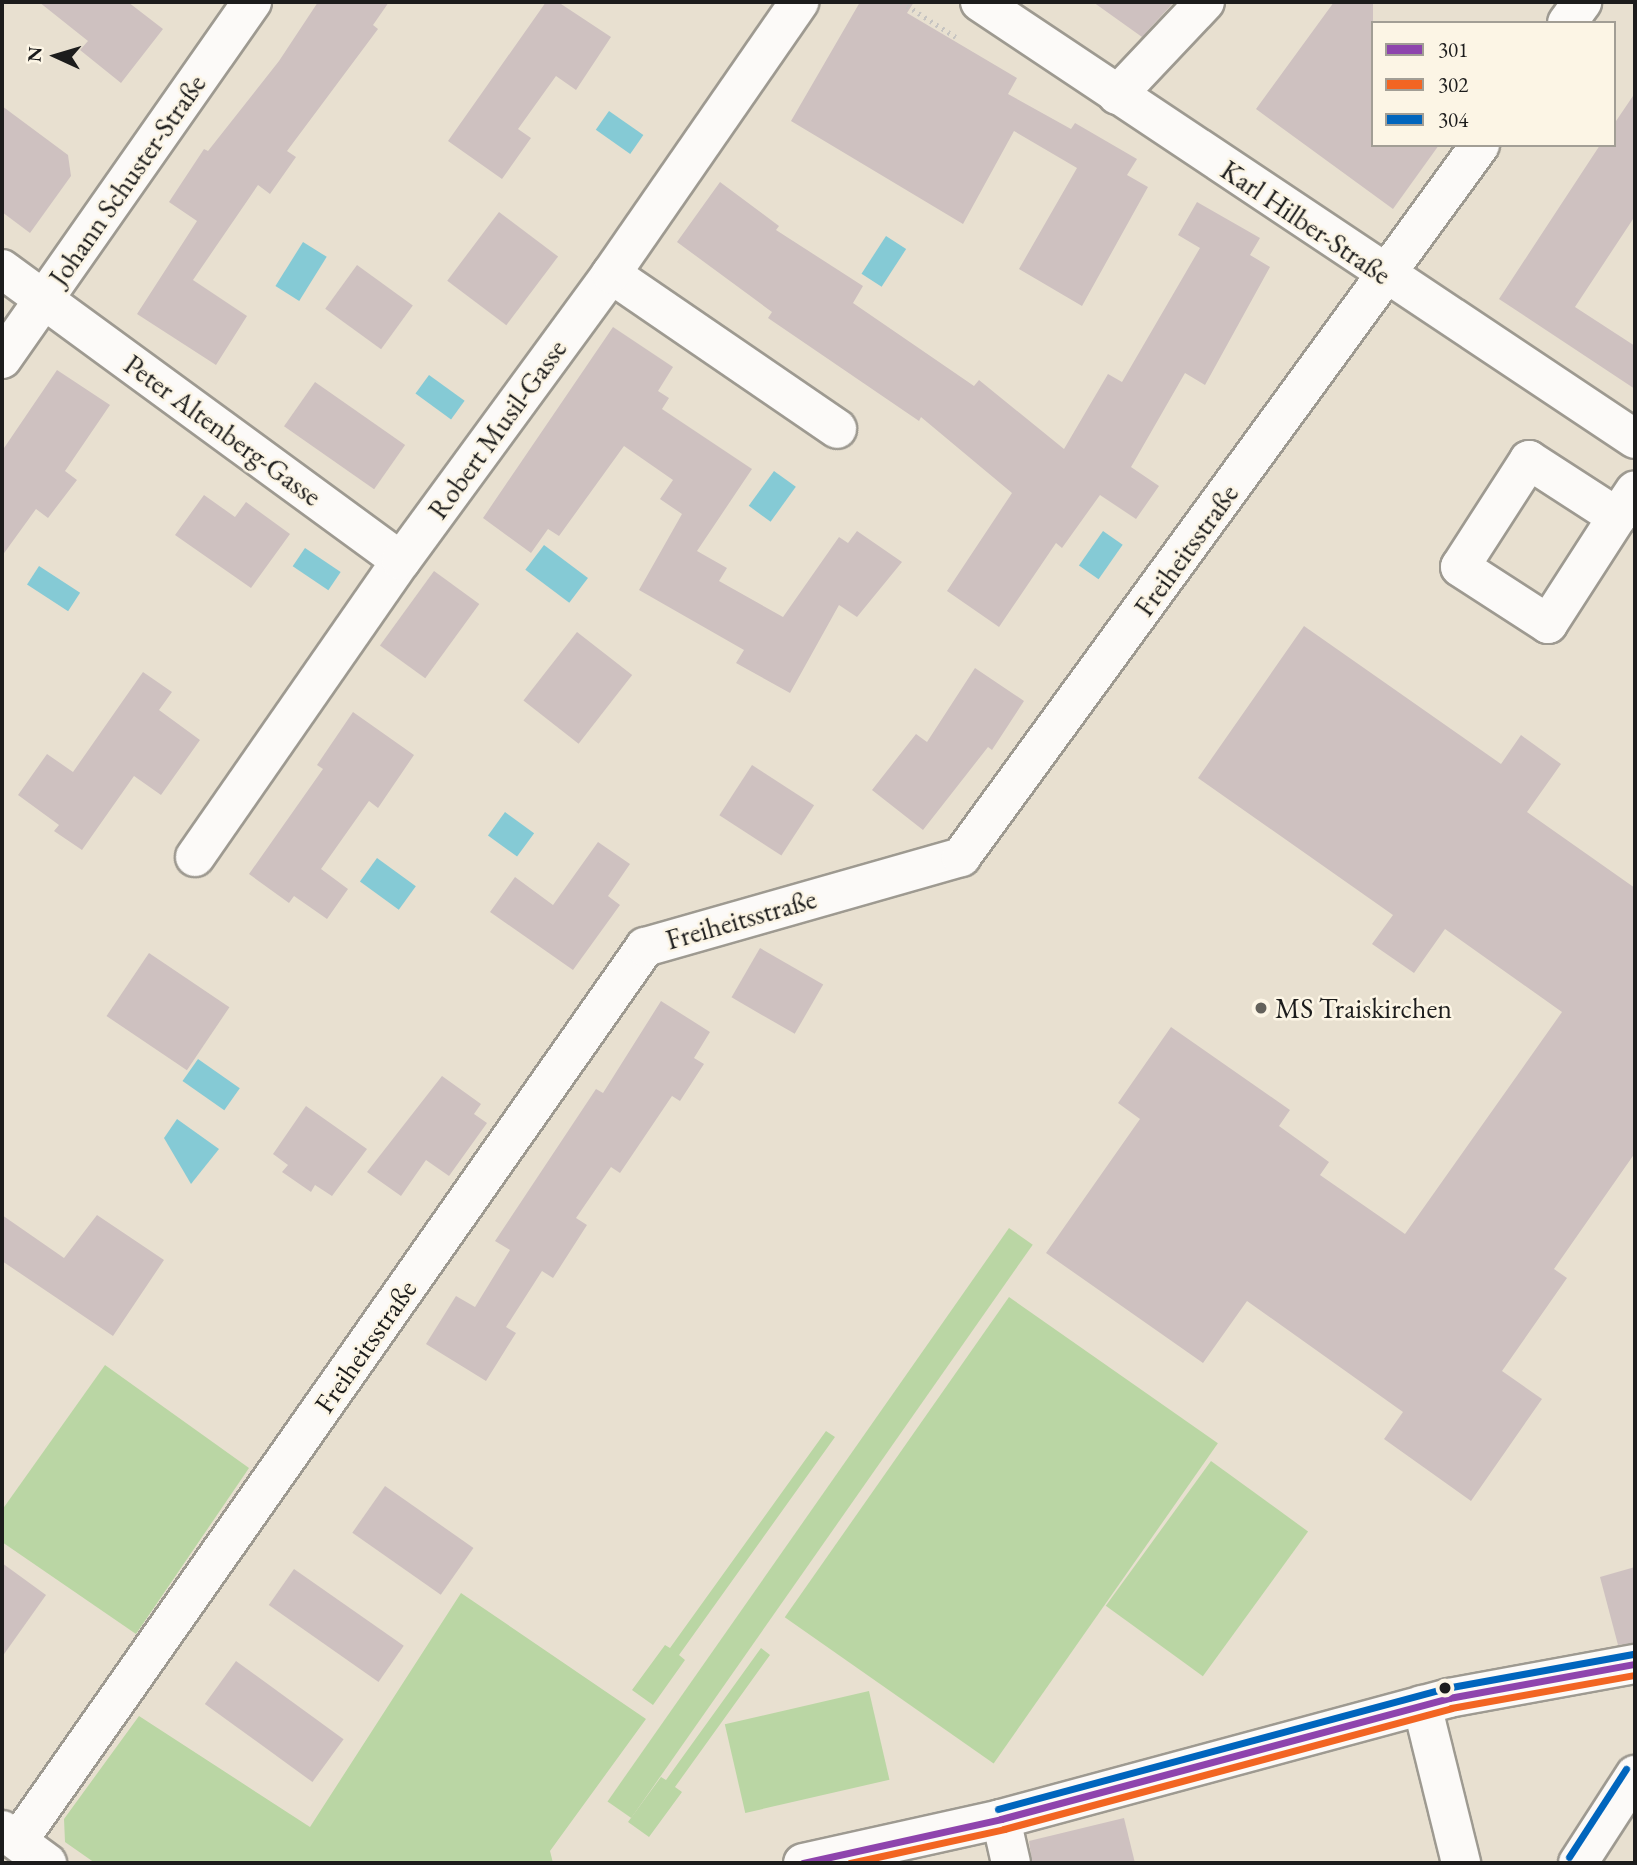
<!DOCTYPE html>
<meta charset="utf-8">
<style>
body{margin:0}
#map{position:relative;width:1637px;height:1865px;overflow:hidden;background:#e8e0d0;font-family:"EB Garamond",serif}
div>[style]{position:absolute}
.green>*{inset:0;background:#bad6a4;transform-origin:0 0}
.water>*{inset:0;background:#85cad5;transform-origin:0 0}
.building>*{inset:0;background:#cec1c0;transform-origin:0 0}
.path>*{height:4.5px;margin-top:-2.25px;transform-origin:0;background:repeating-linear-gradient(90deg,#c6c4c1 0 2px,transparent 0 7px)}
.roads{filter:drop-shadow(2px 0 #9e9a91) drop-shadow(-2px 0 #9e9a91) drop-shadow(0 2px #9e9a91) drop-shadow(0 -2px #9e9a91)}
.minor>*{height:38px;margin:-19px;padding:0 19px;transform-origin:19px;border-radius:19px;background:#fcfaf8}
.bus-1>*{height:7px;margin:-3.5px;padding:0 3.5px;transform-origin:3.5px;border-radius:3.5px;background:#8e44ad}
.bus-2>*{height:7px;margin:-3.5px;padding:0 3.5px;transform-origin:3.5px;border-radius:3.5px;background:#f26522}
.bus-3>*{height:7px;margin:-3.5px;padding:0 3.5px;transform-origin:3.5px;border-radius:3.5px;background:#0065bd}
.dots>*{width:19px;height:19px;translate:-50% -50%;box-sizing:border-box;border:4px solid #fcf5e5;border-radius:50%}
span{translate:-50% -50%;white-space:nowrap;text-align:center;line-height:1.15;-webkit-text-stroke:5px #fcf5e5;paint-order:stroke}
.street-label{font-size:28px;color:#1c1c1c}
.poi-label{font-size:28px;color:#1c1c1c}
.left{translate:0 -50%;text-align:left}
.frame{position:absolute;inset:0;border:4px solid #1c1c1c;pointer-events:none}
.legend{position:absolute;left:1371px;top:21px;width:245px;height:126px;box-sizing:border-box;background:#fcf5e5;border:2px solid #a29e95;margin:0;padding:9px 12px;list-style:none;font-size:21px;color:#1c1c1c}
.legend li{display:flex;align-items:center;gap:14px;height:35px}
.legend b{width:35px;border:2px solid #a29e95}
.north{position:absolute;left:21px;top:21px;width:70px;height:70px;-webkit-text-stroke:5px #fcf5e5;paint-order:stroke;rotate:274deg;font-size:19px;font-weight:700;line-height:28px;text-align:center;color:#1c1c1c}
.north::after{content:'';display:block;margin:auto;width:24px;height:32px;background:#1c1c1c;clip-path:polygon(50% 0,100% 100%,50% 72%,0 100%)}
</style>
<div id="map">
<div class="green">
<div style="left:1009px;top:1228px;width:29px;height:700px;rotate:35deg"></div>
<div style="left:1009px;top:1297px;width:255px;height:391px;rotate:35deg"></div>
<div style="clip-path:polygon(105px 1365px,249px 1468px,136px 1634px,2px 1542px,2px 1510px)"></div>
<div style="clip-path:polygon(826px 1431px,835px 1437px,679px 1655px,685px 1660px,653px 1705px,632px 1690px,665px 1645px,670px 1648px)"></div>
<div style="left:1211px;top:1461px;width:120px;height:179px;rotate:36deg"></div>
<div style="clip-path:polygon(461px 1593px,646px 1719px,550px 1851px,553px 1863px,95px 1863px,65px 1842px,64px 1819px,139px 1716px,310px 1827px)"></div>
<div style="clip-path:polygon(761px 1648px,770px 1655px,675px 1787px,682px 1792px,649px 1837px,628px 1822px,661px 1777px,666px 1780px)"></div>
<div style="left:869px;top:1691px;width:91px;height:148px;rotate:77deg"></div>
</div>
<div class="water">
<div style="left:609px;top:111px;width:42px;height:23px;rotate:35deg"></div>
<div style="left:886px;top:236px;width:24px;height:45px;rotate:33deg"></div>
<div style="left:303px;top:242px;width:28px;height:52px;rotate:32deg"></div>
<div style="left:429px;top:375px;width:44px;height:23px;rotate:36deg"></div>
<div style="left:774px;top:471px;width:27px;height:43px;rotate:36deg"></div>
<div style="left:1103px;top:531px;width:24px;height:42px;rotate:35deg"></div>
<div style="left:544px;top:545px;width:55px;height:31px;rotate:37deg"></div>
<div style="left:305px;top:548px;width:43px;height:22px;rotate:34deg"></div>
<div style="left:39px;top:566px;width:49px;height:22px;rotate:33deg"></div>
<div style="left:505px;top:812px;width:36px;height:29px;rotate:36deg"></div>
<div style="left:377px;top:858px;width:48px;height:29px;rotate:36deg"></div>
<div style="left:198px;top:1059px;width:51px;height:27px;rotate:35deg"></div>
<div style="clip-path:polygon(177px 1119px,219px 1149px,191px 1184px,164px 1138px)"></div>
</div>
<div class="building">
<div style="clip-path:polygon(39px 2px,128px 2px,163px 29px,121px 83px,80px 50px,88px 41px)"></div>
<div style="clip-path:polygon(318px 2px,389px 2px,373px 25px,378px 29px,287px 151px,296px 157px,270px 194px,258px 185px,193px 280px,247px 316px,216px 365px,137px 314px,197px 221px,169px 202px,204px 149px,208px 151px,279px 61px)"></div>
<div style="clip-path:polygon(546px 2px,558px 2px,611px 37px,576px 90px,556px 76px,518px 129px,531px 138px,502px 179px,448px 141px)"></div>
<div style="clip-path:polygon(860px 2px,914px 2px,907px 13px,1017px 78px,1008px 94px,1071px 129px,1075px 123px,1137px 159px,1127px 175px,1148px 187px,1082px 306px,1019px 269px,1077px 168px,1014px 131px,963px 224px,791px 121px)"></div>
<div style="clip-path:polygon(1093px 2px,1174px 2px,1142px 37px)"></div>
<div style="clip-path:polygon(1334px 2px,1373px 2px,1373px 145px,1439px 145px,1393px 209px,1256px 109px)"></div>
<div style="clip-path:polygon(1635px 93px,1635px 216px,1575px 307px,1635px 346px,1635px 389px,1499px 299px,1600px 145px,1614px 145px,1614px 124px)"></div>
<div style="clip-path:polygon(2px 106px,68px 155px,71px 176px,30px 233px,2px 212px)"></div>
<div style="clip-path:polygon(720px 182px,779px 226px,776px 230px,863px 286px,853px 303px,974px 386px,979px 380px,1064px 449px,1108px 374px,1122px 382px,1200px 248px,1178px 235px,1197px 202px,1260px 238px,1250px 255px,1270px 267px,1205px 385px,1185px 373px,1131px 467px,1159px 486px,1136px 519px,1100px 495px,1062px 548px,1056px 543px,999px 627px,947px 591px,1012px 493px,921px 417px,919px 421px,768px 318px,772px 312px,677px 242px)"></div>
<div style="left:499px;top:212px;width:74px;height:86px;rotate:37deg"></div>
<div style="left:357px;top:265px;width:69px;height:54px;rotate:36deg"></div>
<div style="clip-path:polygon(613px 327px,673px 367px,658px 391px,669px 398px,662px 409px,752px 469px,697px 551px,727px 568px,719px 581px,783px 617px,839px 537px,848px 543px,857px 531px,902px 562px,857px 617px,839px 605px,790px 693px,736px 663px,744px 650px,639px 590px,682px 514px,660px 499px,673px 480px,624px 446px,559px 536px,548px 529px,531px 553px,483px 518px)"></div>
<div style="clip-path:polygon(57px 370px,110px 405px,65px 471px,77px 480px,48px 518px,36px 509px,2px 556px,2px 451px)"></div>
<div style="left:315px;top:382px;width:110px;height:54px;rotate:35deg"></div>
<div style="clip-path:polygon(204px 495px,235px 517px,246px 502px,290px 534px,251px 588px,175px 535px)"></div>
<div style="left:434px;top:571px;width:56px;height:92px;rotate:36deg"></div>
<div style="clip-path:polygon(1304px 626px,1501px 764px,1521px 735px,1561px 764px,1527px 812px,1635px 888px,1635px 1153px,1554px 1269px,1567px 1278px,1502px 1371px,1542px 1399px,1471px 1501px,1384px 1439px,1403px 1412px,1247px 1301px,1203px 1363px,1046px 1253px,1140px 1119px,1118px 1103px,1171px 1027px,1290px 1110px,1279px 1126px,1329px 1162px,1320px 1175px,1405px 1234px,1562px 1012px,1445px 929px,1414px 973px,1372px 944px,1393px 915px,1198px 778px)"></div>
<div style="left:577px;top:632px;width:70px;height:87px;rotate:38deg"></div>
<div style="clip-path:polygon(975px 668px,1024px 701px,992px 750px,988px 747px,923px 830px,872px 790px,916px 734px,927px 742px)"></div>
<div style="clip-path:polygon(143px 672px,172px 692px,159px 710px,200px 740px,161px 795px,134px 776px,82px 850px,54px 831px,59px 825px,18px 795px,47px 754px,73px 772px)"></div>
<div style="clip-path:polygon(353px 712px,414px 755px,378px 808px,369px 801px,321px 869px,348px 889px,327px 919px,294px 896px,289px 903px,249px 874px,323px 769px,317px 765px)"></div>
<div style="left:752px;top:765px;width:74px;height:60px;rotate:33deg"></div>
<div style="clip-path:polygon(598px 842px,630px 864px,608px 896px,620px 905px,573px 970px,490px 912px,515px 877px,553px 905px)"></div>
<div style="left:760px;top:948px;width:73px;height:57px;rotate:30deg"></div>
<div style="left:149px;top:953px;width:97px;height:76px;rotate:34deg"></div>
<div style="clip-path:polygon(661px 1001px,710px 1032px,694px 1058px,704px 1064px,680px 1101px,672px 1096px,620px 1173px,611px 1167px,576px 1218px,587px 1225px,553px 1278px,542px 1271px,506px 1327px,516px 1333px,486px 1381px,426px 1344px,456px 1296px,475px 1307px,510px 1250px,495px 1241px,596px 1089px,603px 1093px)"></div>
<div style="clip-path:polygon(442px 1076px,481px 1104px,474px 1114px,487px 1123px,449px 1176px,426px 1160px,401px 1196px,367px 1172px)"></div>
<div style="clip-path:polygon(306px 1106px,367px 1149px,332px 1196px,315px 1185px,311px 1192px,282px 1172px,288px 1165px,273px 1154px)"></div>
<div style="clip-path:polygon(2px 1215px,64px 1258px,97px 1215px,164px 1260px,113px 1336px,2px 1261px)"></div>
<div style="left:385px;top:1486px;width:108px;height:57px;rotate:35deg"></div>
<div style="clip-path:polygon(2px 1563px,46px 1595px,2px 1657px)"></div>
<div style="clip-path:polygon(1635px 1567px,1635px 1643px,1618px 1645px,1600px 1577px)"></div>
<div style="left:294px;top:1569px;width:134px;height:44px;rotate:35deg"></div>
<div style="left:236px;top:1661px;width:133px;height:53px;rotate:36deg"></div>
<div style="clip-path:polygon(1124px 1818px,1135px 1863px,1032px 1863px,1029px 1841px)"></div>
</div>
<div class="path">
<div style="left:901px;top:2px;width:65px;rotate:32.5deg"></div>
</div>
<div class="roads">
<div class="minor">
<div style="left:980px;top:2px;width:787px;rotate:33.71deg"></div>
<div style="left:1567px;top:23px;width:26px;rotate:-54deg"></div>
<div style="left:1117px;top:95px;width:128px;rotate:-46.6deg"></div>
<div style="left:2px;top:269px;width:494px;rotate:36.2deg"></div>
<div style="left:611px;top:274px;width:274px;rotate:34.4deg"></div>
<div style="left:2px;top:359px;width:436px;rotate:-55deg"></div>
<div style="left:1617px;top:517px;width:105px;rotate:-147.1deg"></div>
<div style="left:1529px;top:460px;width:127px;rotate:122.8deg"></div>
<div style="left:1460px;top:567px;width:105px;rotate:32.9deg"></div>
<div style="left:1548px;top:624px;width:127px;rotate:-57.2deg"></div>
<div style="left:1617px;top:517px;width:32px;rotate:-56deg"></div>
<div style="left:195px;top:857px;width:361px;rotate:-55.2deg"></div>
<div style="left:401px;top:561px;width:356px;rotate:-53.8deg"></div>
<div style="left:611px;top:274px;width:331px;rotate:-55.3deg"></div>
<div style="left:1422px;top:1705px;width:163px;rotate:76.1deg"></div>
<div style="left:1001px;top:1819px;width:45px;rotate:77.2deg"></div>
<div style="left:2px;top:1830px;width:56px;rotate:36.3deg"></div>
<div style="left:18px;top:1841px;width:1092px;rotate:-54.96deg"></div>
<div style="left:645px;top:947px;width:329px;rotate:-15.9deg"></div>
<div style="left:961px;top:857px;width:881px;rotate:-53.91deg"></div>
<div style="left:803px;top:1863px;width:203px;rotate:-12.5deg"></div>
<div style="left:1001px;top:1819px;width:464px;rotate:-15.1deg"></div>
<div style="left:1449px;top:1698px;width:189px;rotate:-10.4deg"></div>
<div style="left:1578px;top:1863px;width:105px;rotate:-57.1deg"></div>
</div>
</div>
<div class="bus-1">
<div style="left:803px;top:1863px;width:203px;rotate:-12.5deg"></div>
<div style="left:1001px;top:1819px;width:464px;rotate:-15.1deg"></div>
<div style="left:1449px;top:1698px;width:189px;rotate:-10.4deg"></div>
</div>
<div class="bus-2">
<div style="left:850px;top:1863px;width:158px;rotate:-12.4deg"></div>
<div style="left:1004px;top:1829px;width:463px;rotate:-15.1deg"></div>
<div style="left:1451px;top:1708px;width:187px;rotate:-10.2deg"></div>
</div>
<div class="bus-3">
<div style="left:998px;top:1809px;width:464px;rotate:-15.1deg"></div>
<div style="left:1446px;top:1688px;width:190px;rotate:-10.3deg"></div>
<div style="left:1569px;top:1857px;width:105px;rotate:-57.1deg"></div>
</div>
<div class="dots">
<div style="left:1261px;top:1008px;background:#63615b"></div>
<div style="left:1445px;top:1688px;background:#1c1c1c"></div>
</div>
<div class="street-label">
<span style="left:127px;top:180px;rotate:-55deg">Johann Schuster-Straße</span>
<span style="left:1306px;top:222px;rotate:34deg">Karl Hilber-Straße</span>
<span style="left:497px;top:429px;rotate:-54deg">Robert Musil-Gasse</span>
<span style="left:223px;top:430px;rotate:36deg">Peter Altenberg-Gasse</span>
<span style="left:1186px;top:550px;rotate:-54deg">Freiheitsstraße</span>
<span style="left:741px;top:919px;rotate:-16deg">Freiheitsstraße</span>
<span style="left:365px;top:1346px;rotate:-55deg">Freiheitsstraße</span>
</div>
<div class="poi-label">
<span class="left" style="left:1275px;top:1008px">MS Traiskirchen</span>
</div>
<div class="frame"></div>
<ul class="legend">
<li><b style="height:9px;background:#8e44ad"></b>301</li>
<li><b style="height:9px;background:#f26522"></b>302</li>
<li><b style="height:9px;background:#0065bd"></b>304</li>
</ul>
<div class="north">N</div>
</div>
